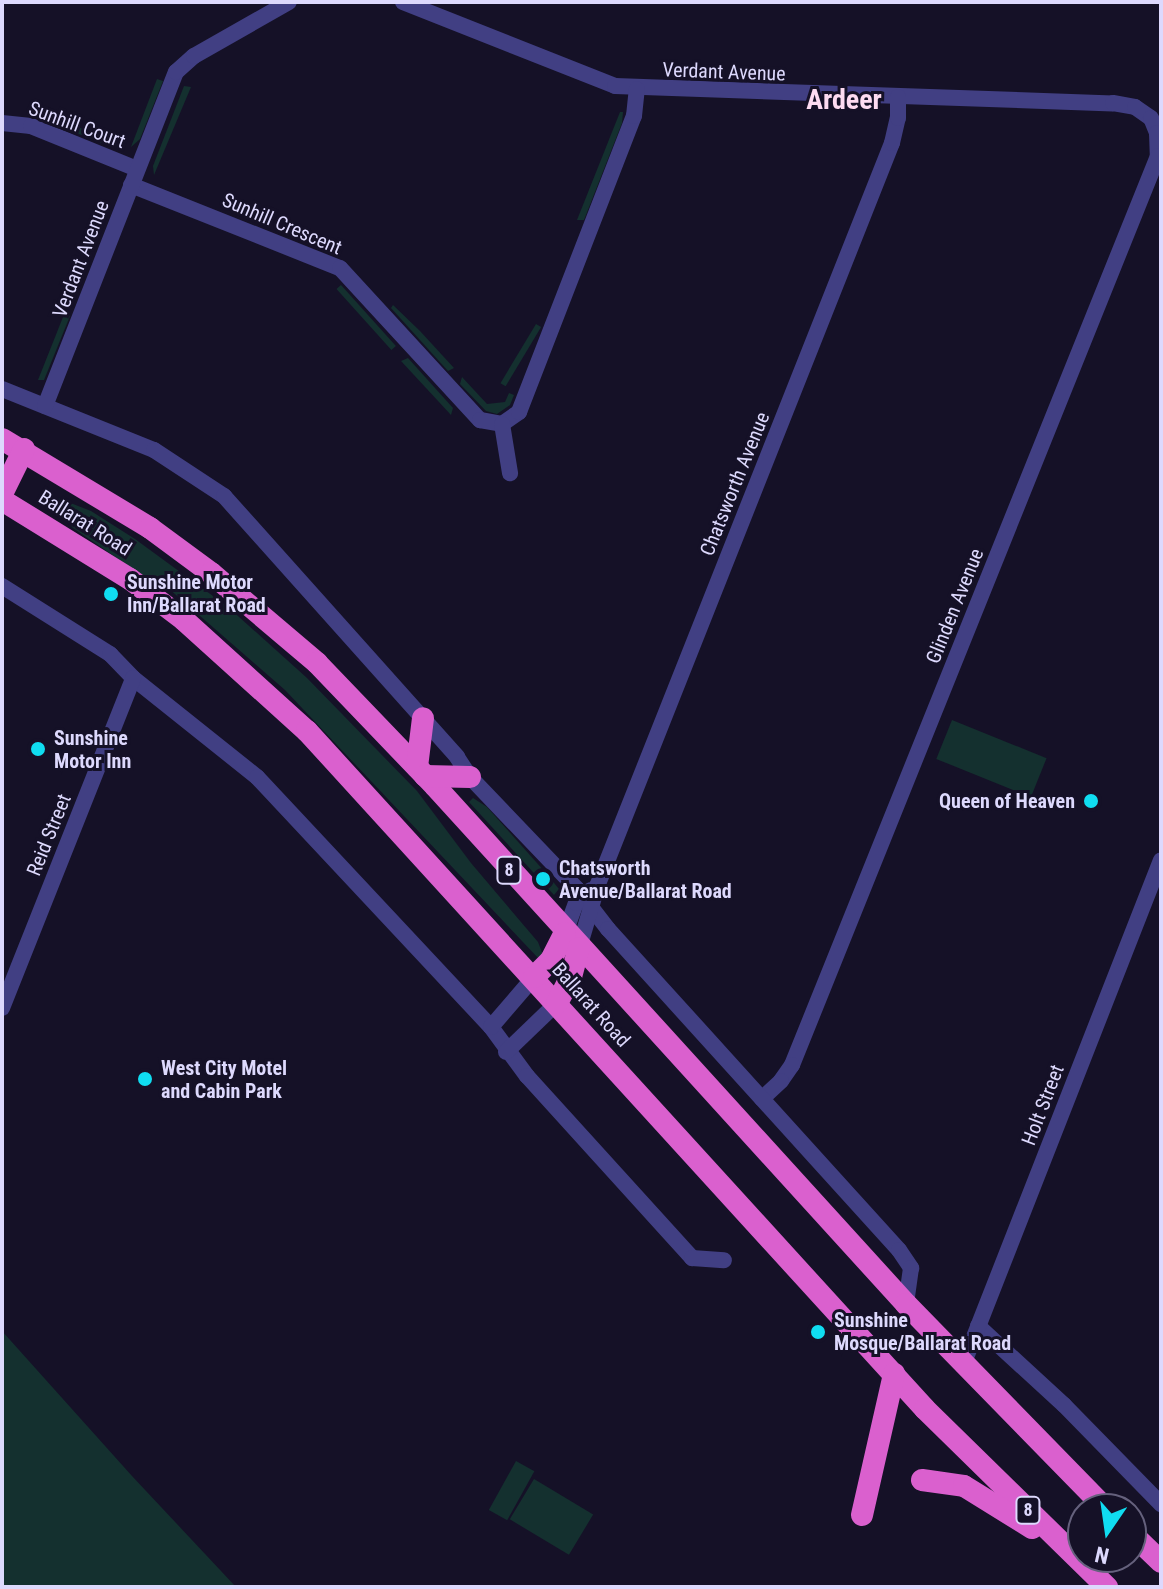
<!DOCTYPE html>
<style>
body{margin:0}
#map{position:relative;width:1163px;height:1589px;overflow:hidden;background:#151127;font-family:"Roboto Condensed",sans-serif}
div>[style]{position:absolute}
.green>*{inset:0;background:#14302f;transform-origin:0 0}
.minor>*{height:16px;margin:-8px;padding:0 8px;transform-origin:8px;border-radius:8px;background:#413f83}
.trunk>*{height:22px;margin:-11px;padding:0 11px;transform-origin:11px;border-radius:11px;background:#da60ce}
.dots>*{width:22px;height:22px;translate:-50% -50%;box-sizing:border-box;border:4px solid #151127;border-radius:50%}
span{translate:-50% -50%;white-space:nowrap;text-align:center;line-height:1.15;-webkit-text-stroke:6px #151127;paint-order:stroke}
.shield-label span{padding:2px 6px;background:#151127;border:2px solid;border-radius:6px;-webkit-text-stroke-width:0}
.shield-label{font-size:18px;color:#ddd9fd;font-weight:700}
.street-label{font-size:20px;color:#ddd9fd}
.poi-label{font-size:20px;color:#ddd9fd;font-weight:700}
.left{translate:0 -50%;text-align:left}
.right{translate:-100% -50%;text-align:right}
.district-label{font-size:28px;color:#fddbf1;font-weight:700}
.frame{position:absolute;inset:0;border:4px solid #ddd9fd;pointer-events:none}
.north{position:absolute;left:1067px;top:1493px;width:80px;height:80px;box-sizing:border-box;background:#151127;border:2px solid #65617d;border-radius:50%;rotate:193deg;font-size:22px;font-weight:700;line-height:32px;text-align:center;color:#ddd9fd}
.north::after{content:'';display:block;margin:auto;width:28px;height:36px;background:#10ddf1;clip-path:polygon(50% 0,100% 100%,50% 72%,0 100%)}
</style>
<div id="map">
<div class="green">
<div style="clip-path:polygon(157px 79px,163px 81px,140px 139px,131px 147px)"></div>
<div style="clip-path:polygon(184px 86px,191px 87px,154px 175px,153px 166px)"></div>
<div style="clip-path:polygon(620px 112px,623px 112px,622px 123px,584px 220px,577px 220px)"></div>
<div style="clip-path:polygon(53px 117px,126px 146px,112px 147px,51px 123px)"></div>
<div style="left:341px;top:285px;width:82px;height:6px;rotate:48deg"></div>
<div style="clip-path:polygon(393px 305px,420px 331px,454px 368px,448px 371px,391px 308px)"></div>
<div style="clip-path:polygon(65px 312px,70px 316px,44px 380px,38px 380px)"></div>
<div style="left:536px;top:324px;width:6px;height:69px;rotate:31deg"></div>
<div style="clip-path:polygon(408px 358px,453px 408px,451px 415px,401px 361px)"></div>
<div style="clip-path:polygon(462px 377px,487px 404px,505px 402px,509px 393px,514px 395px,510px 405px,497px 414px,486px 411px,460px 384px)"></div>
<div style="clip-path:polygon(50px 495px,91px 511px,135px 539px,228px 607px,307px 678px,417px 791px,471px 863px,538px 942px,543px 955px,539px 959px,285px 690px,168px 588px,165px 591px,73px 528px,47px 498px)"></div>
<div style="left:952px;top:720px;width:102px;height:42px;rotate:22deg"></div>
<div style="clip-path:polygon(473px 798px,487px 807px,545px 872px,559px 889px,554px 895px,469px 802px)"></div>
<div style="clip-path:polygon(2px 1331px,132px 1476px,236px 1587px,2px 1587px)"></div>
<div style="left:516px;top:1461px;width:21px;height:56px;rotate:29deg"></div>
<div style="left:534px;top:1479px;width:69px;height:47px;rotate:31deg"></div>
</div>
<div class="minor">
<div style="left:403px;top:2px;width:228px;rotate:21.6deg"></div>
<div style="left:615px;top:86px;width:498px;rotate:2deg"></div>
<div style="left:1113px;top:103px;width:22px;rotate:10deg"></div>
<div style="left:1135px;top:107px;width:19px;rotate:35deg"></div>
<div style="left:1151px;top:118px;width:16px;rotate:68deg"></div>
<div style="left:1157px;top:133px;width:23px;rotate:88deg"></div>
<div style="left:1158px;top:156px;width:980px;rotate:111.93deg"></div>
<div style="left:792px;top:1065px;width:19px;rotate:125deg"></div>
<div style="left:781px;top:1081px;width:26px;rotate:137deg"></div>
<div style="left:2px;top:123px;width:29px;rotate:6deg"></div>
<div style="left:31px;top:126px;width:114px;rotate:22.1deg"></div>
<div style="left:131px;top:185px;width:225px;rotate:21.7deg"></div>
<div style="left:340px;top:268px;width:207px;rotate:47.4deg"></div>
<div style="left:480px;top:420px;width:22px;rotate:10deg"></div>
<div style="left:502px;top:424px;width:21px;rotate:-35deg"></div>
<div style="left:519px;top:412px;width:318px;rotate:-68.8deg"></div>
<div style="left:634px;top:116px;width:27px;rotate:-84deg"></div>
<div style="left:2px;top:389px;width:164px;rotate:21.9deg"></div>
<div style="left:154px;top:450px;width:84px;rotate:33.3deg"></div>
<div style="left:224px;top:496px;width:350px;rotate:48.2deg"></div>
<div style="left:457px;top:757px;width:24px;rotate:57deg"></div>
<div style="left:470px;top:777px;width:155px;rotate:46.3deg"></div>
<div style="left:577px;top:889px;width:51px;rotate:52.2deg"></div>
<div style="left:608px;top:929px;width:433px;rotate:47.8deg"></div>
<div style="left:899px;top:1250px;width:22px;rotate:56deg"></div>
<div style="left:911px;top:1268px;width:36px;rotate:98deg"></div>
<div style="left:45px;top:406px;width:359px;rotate:-68.6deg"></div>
<div style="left:176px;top:72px;width:24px;rotate:-42deg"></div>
<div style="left:194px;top:56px;width:109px;rotate:-29.6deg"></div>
<div style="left:502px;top:424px;width:50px;rotate:80.7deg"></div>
<div style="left:2px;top:586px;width:128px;rotate:32.2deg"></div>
<div style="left:110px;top:654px;width:33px;rotate:46deg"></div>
<div style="left:133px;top:678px;width:159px;rotate:38.6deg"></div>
<div style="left:257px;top:777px;width:342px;rotate:46.9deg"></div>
<div style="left:491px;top:1027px;width:61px;rotate:53.7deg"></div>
<div style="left:527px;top:1076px;width:246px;rotate:47.8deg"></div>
<div style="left:692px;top:1258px;width:32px;rotate:4deg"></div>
<div style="left:565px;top:933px;width:32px;rotate:-70deg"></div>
<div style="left:576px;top:903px;width:20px;rotate:-41deg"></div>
<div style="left:579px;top:948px;width:67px;rotate:-73.5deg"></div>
<div style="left:598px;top:884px;width:797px;rotate:-68.36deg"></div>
<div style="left:892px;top:143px;width:26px;rotate:-77deg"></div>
<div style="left:898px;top:118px;width:21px;rotate:-90deg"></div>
<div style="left:2px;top:1008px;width:355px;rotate:-68.3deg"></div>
<div style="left:491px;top:1027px;width:66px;rotate:-49.3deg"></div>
<div style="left:506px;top:1052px;width:71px;rotate:-43.9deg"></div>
<div style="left:978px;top:1326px;width:117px;rotate:42.6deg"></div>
<div style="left:1064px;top:1405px;width:139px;rotate:45.6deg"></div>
<div style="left:963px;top:1365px;width:542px;rotate:-68.59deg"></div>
</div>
<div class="trunk">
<div style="left:2px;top:439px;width:173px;rotate:31deg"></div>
<div style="left:150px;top:528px;width:76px;rotate:36.4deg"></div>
<div style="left:211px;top:573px;width:139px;rotate:40.3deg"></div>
<div style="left:317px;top:663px;width:170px;rotate:46.2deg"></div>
<div style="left:435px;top:786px;width:700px;rotate:47.72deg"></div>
<div style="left:906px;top:1304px;width:286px;rotate:45.7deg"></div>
<div style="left:2px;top:494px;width:50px;rotate:-63.9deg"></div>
<div style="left:2px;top:500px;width:150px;rotate:31.7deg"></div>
<div style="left:130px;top:579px;width:68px;rotate:37.2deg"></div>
<div style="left:184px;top:620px;width:166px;rotate:42.1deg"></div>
<div style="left:307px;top:731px;width:917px;rotate:47.65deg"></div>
<div style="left:925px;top:1409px;width:255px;rotate:44.4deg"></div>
<div style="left:417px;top:767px;width:49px;rotate:-83deg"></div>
<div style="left:425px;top:776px;width:45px;rotate:1.3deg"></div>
<div style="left:534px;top:977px;width:24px;rotate:-45deg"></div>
<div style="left:551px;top:960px;width:30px;rotate:-63deg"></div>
<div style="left:557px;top:1003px;width:30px;rotate:-62deg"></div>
<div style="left:571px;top:977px;width:30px;rotate:-75deg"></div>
<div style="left:922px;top:1480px;width:42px;rotate:8.1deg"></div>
<div style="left:964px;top:1486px;width:80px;rotate:31.7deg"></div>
<div style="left:862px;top:1515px;width:145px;rotate:-77.2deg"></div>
<div style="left:1131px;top:1533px;width:42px;rotate:44deg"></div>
</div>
<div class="dots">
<div style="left:111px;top:594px;background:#10ddf1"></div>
<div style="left:38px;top:749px;background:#10ddf1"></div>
<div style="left:1091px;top:801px;background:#10ddf1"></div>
<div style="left:543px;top:879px;background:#10ddf1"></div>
<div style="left:145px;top:1079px;background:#10ddf1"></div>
<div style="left:818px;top:1332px;background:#10ddf1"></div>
</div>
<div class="shield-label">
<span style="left:509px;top:870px">8</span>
<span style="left:1028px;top:1510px">8</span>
</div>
<div class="street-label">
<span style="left:724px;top:72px;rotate:2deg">Verdant Avenue</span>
<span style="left:77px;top:125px;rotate:20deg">Sunhill Court</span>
<span style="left:282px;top:224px;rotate:23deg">Sunhill Crescent</span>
<span style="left:81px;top:259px;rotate:-69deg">Verdant Avenue</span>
<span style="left:735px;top:484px;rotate:-68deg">Chatsworth Avenue</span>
<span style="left:85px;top:523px;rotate:32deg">Ballarat Road</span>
<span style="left:955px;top:606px;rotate:-68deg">Glinden Avenue</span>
<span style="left:49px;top:835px;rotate:-68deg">Reid Street</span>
<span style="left:591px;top:1005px;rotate:48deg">Ballarat Road</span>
<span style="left:1043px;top:1105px;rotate:-69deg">Holt Street</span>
</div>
<div class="poi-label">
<span class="left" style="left:127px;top:594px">Sunshine Motor<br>Inn/Ballarat Road</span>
<span class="left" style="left:54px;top:750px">Sunshine<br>Motor Inn</span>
<span class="right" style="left:1075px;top:801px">Queen of Heaven</span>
<span class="left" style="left:559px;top:880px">Chatsworth<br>Avenue/Ballarat Road</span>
<span class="left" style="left:161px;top:1080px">West City Motel<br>and Cabin Park</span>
<span class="left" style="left:834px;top:1332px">Sunshine<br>Mosque/Ballarat Road</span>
</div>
<div class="district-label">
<span style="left:844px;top:100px">Ardeer</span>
</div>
<div class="frame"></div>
<div class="north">N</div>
</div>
